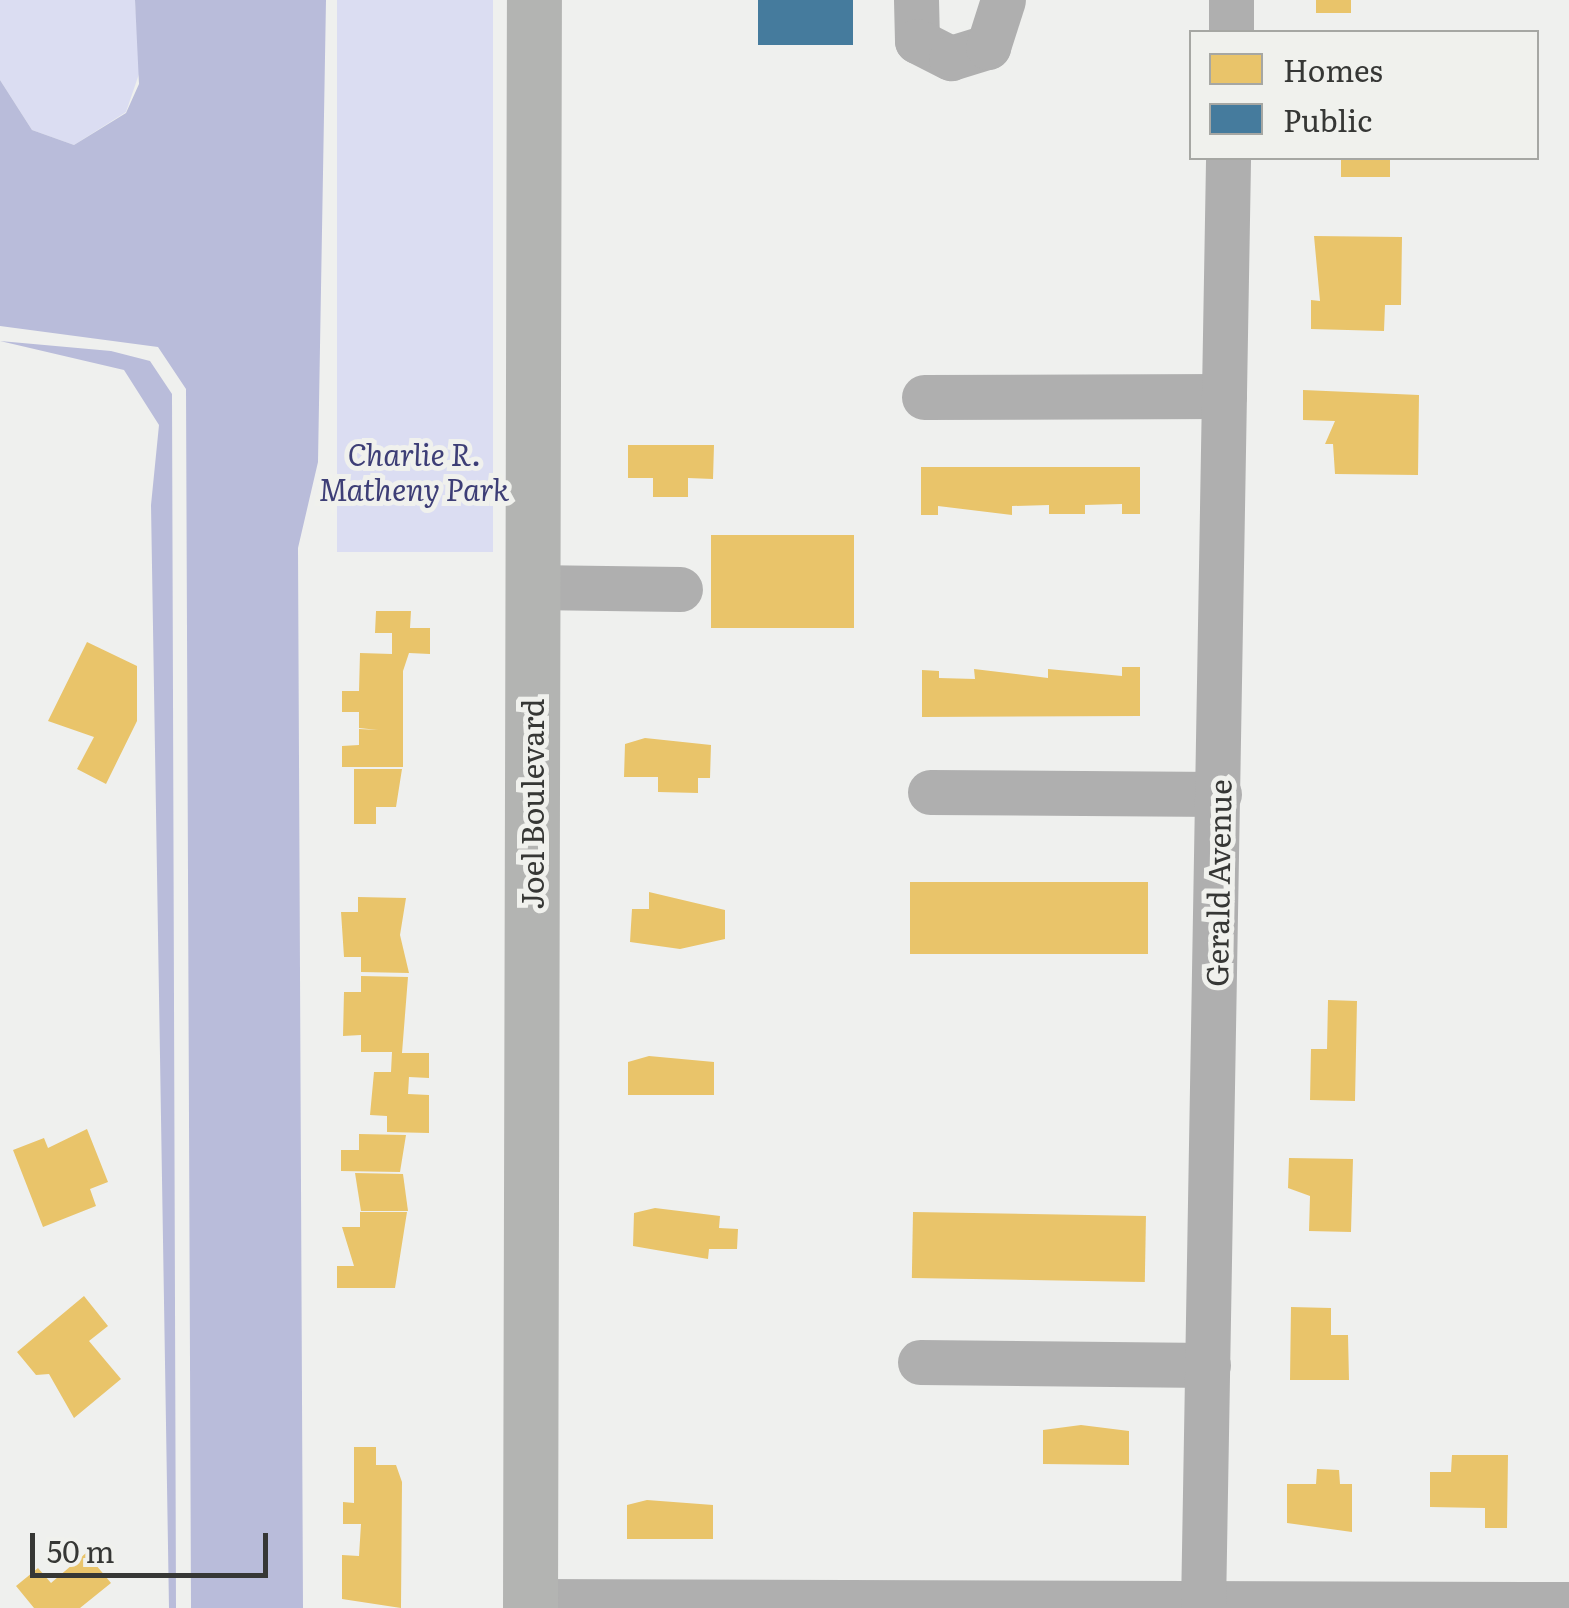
<!DOCTYPE html>
<style>
body{margin:0}
#map{position:relative;width:1569px;height:1608px;overflow:hidden;background:#eff0ee;font-family:Literata,serif}
div>[style]{position:absolute}
.green>*{inset:0;background:#dbddf2;transform-origin:0 0}
.water>*{inset:0;background:#b9bcda}
.homes>*{inset:0;background:#e9c46a;transform-origin:0 0}
.public>*{inset:0;background:#457b9d;transform-origin:0 0}
.minor>*{height:45px;margin:-22.5px;padding:0 22.5px;transform-origin:22.5px;border-radius:22.5px;background:#afafaf}
.major>*{height:55px;margin:-27.5px;padding:0 27.5px;transform-origin:27.5px;border-radius:27.5px;background:#b3b4b2}
span{translate:-50% -50%;white-space:nowrap;text-align:center;line-height:1.15;-webkit-text-stroke:10px #f0f1ed;paint-order:stroke}
.park-label{font-size:30px;color:#3d3e76;font-style:italic}
.street-label{font-size:30px;color:#363735}
.legend{position:absolute;left:1189px;top:30px;width:350px;height:130px;box-sizing:border-box;background:#f0f1ed;border:2px solid #a6a7a3;margin:0;padding:12px 18px;list-style:none;font-size:30px;color:#363735}
.legend li{display:flex;align-items:center;gap:20px;height:50px}
.legend b{width:50px;border:2px solid #a6a7a3}
.scale{position:absolute;left:30px;top:1533px;width:238px;height:45px;box-sizing:border-box;border:5px solid #363735;border-top:0;padding-left:12px;font-size:30px;line-height:35px;white-space:nowrap;color:#363735;-webkit-text-stroke:8px #f0f1ed;paint-order:stroke}
</style>
<div id="map">
<div class="green">
<div style="clip-path:polygon(0 0,135px 0,140px 71px,126px 112px,74px 145px,32px 130px,0 80px)"></div>
<div style="left:337px;top:0;width:156px;height:552px"></div>
</div>
<div class="water">
<div style="clip-path:polygon(135px 0,326px 0,318px 462px,298px 548px,303px 1608px,191px 1608px,186px 389px,158px 347px,0 326px,0 80px,32px 130px,74px 145px,126px 113px,139px 84px)"></div>
<div style="clip-path:polygon(0 341px,111px 351px,150px 361px,172px 394px,176px 1608px,169px 1608px,151px 505px,159px 425px,124px 370px)"></div>
</div>
<div class="homes">
<div style="left:1316px;top:0;width:35px;height:13px"></div>
<div style="left:1341px;top:158px;width:49px;height:19px"></div>
<div style="clip-path:polygon(1314px 236px,1402px 237px,1401px 305px,1385px 305px,1384px 331px,1311px 329px,1311px 300px,1320px 301px)"></div>
<div style="clip-path:polygon(1303px 390px,1419px 395px,1418px 475px,1335px 474px,1333px 444px,1325px 444px,1335px 421px,1303px 420px)"></div>
<div style="clip-path:polygon(628px 445px,714px 445px,713px 479px,688px 478px,688px 497px,653px 497px,653px 478px,628px 478px)"></div>
<div style="clip-path:polygon(921px 467px,1140px 467px,1140px 514px,1122px 514px,1122px 504px,1085px 505px,1085px 514px,1049px 514px,1049px 505px,1012px 506px,1012px 515px,938px 506px,938px 515px,921px 515px)"></div>
<div style="left:711px;top:535px;width:143px;height:93px"></div>
<div style="clip-path:polygon(376px 611px,411px 611px,410px 628px,430px 628px,430px 654px,409px 653px,403px 671px,403px 767px,342px 767px,342px 746px,359px 745px,359px 729px,378px 730px,359px 728px,359px 712px,342px 712px,342px 691px,359px 691px,360px 653px,392px 654px,392px 633px,375px 633px)"></div>
<div style="clip-path:polygon(87px 642px,137px 666px,137px 721px,106px 784px,77px 769px,94px 737px,48px 721px)"></div>
<div style="clip-path:polygon(1122px 667px,1140px 667px,1140px 716px,922px 717px,922px 670px,939px 671px,939px 678px,975px 679px,974px 669px,1048px 678px,1048px 669px,1122px 676px)"></div>
<div style="clip-path:polygon(645px 738px,711px 745px,710px 778px,698px 778px,698px 793px,658px 792px,658px 777px,624px 777px,625px 744px)"></div>
<div style="clip-path:polygon(354px 769px,402px 769px,396px 807px,376px 807px,376px 824px,354px 824px)"></div>
<div style="left:910px;top:882px;width:238px;height:72px"></div>
<div style="clip-path:polygon(649px 892px,725px 910px,725px 939px,680px 949px,630px 942px,632px 909px,649px 909px)"></div>
<div style="clip-path:polygon(358px 897px,406px 898px,400px 935px,409px 973px,361px 972px,361px 957px,344px 957px,341px 912px,358px 912px)"></div>
<div style="clip-path:polygon(361px 976px,408px 977px,402px 1053px,429px 1053px,429px 1078px,409px 1077px,408px 1094px,429px 1095px,429px 1133px,387px 1132px,387px 1116px,370px 1115px,374px 1072px,391px 1072px,392px 1052px,361px 1052px,361px 1035px,343px 1036px,344px 992px,361px 992px)"></div>
<div style="clip-path:polygon(1328px 1000px,1357px 1001px,1355px 1101px,1310px 1100px,1311px 1049px,1327px 1049px)"></div>
<div style="clip-path:polygon(649px 1056px,714px 1062px,714px 1095px,628px 1095px,628px 1062px)"></div>
<div style="clip-path:polygon(87px 1129px,108px 1182px,90px 1189px,96px 1206px,43px 1227px,13px 1150px,44px 1138px,48px 1148px)"></div>
<div style="clip-path:polygon(359px 1134px,406px 1135px,400px 1172px,341px 1171px,341px 1150px,359px 1150px)"></div>
<div style="clip-path:polygon(1289px 1158px,1353px 1159px,1351px 1232px,1309px 1231px,1310px 1196px,1288px 1188px)"></div>
<div style="clip-path:polygon(355px 1173px,403px 1174px,408px 1211px,361px 1211px)"></div>
<div style="clip-path:polygon(655px 1208px,720px 1216px,719px 1228px,738px 1229px,737px 1249px,709px 1249px,708px 1259px,633px 1246px,634px 1213px)"></div>
<div style="clip-path:polygon(360px 1212px,407px 1212px,395px 1288px,337px 1288px,337px 1266px,354px 1266px,342px 1227px,360px 1227px)"></div>
<div style="left:913px;top:1212px;width:233px;height:66px;rotate:1deg"></div>
<div style="clip-path:polygon(84px 1296px,108px 1326px,89px 1341px,121px 1379px,74px 1418px,49px 1374px,36px 1375px,17px 1352px)"></div>
<div style="clip-path:polygon(1291px 1307px,1331px 1308px,1331px 1335px,1348px 1335px,1349px 1380px,1290px 1380px)"></div>
<div style="clip-path:polygon(1081px 1425px,1129px 1431px,1129px 1465px,1043px 1464px,1043px 1430px)"></div>
<div style="clip-path:polygon(354px 1447px,376px 1447px,376px 1465px,396px 1465px,402px 1482px,401px 1608px,342px 1599px,342px 1555px,359px 1556px,361px 1524px,343px 1524px,343px 1502px,354px 1503px)"></div>
<div style="clip-path:polygon(1452px 1455px,1508px 1455px,1507px 1528px,1485px 1528px,1485px 1508px,1430px 1507px,1430px 1472px,1451px 1472px)"></div>
<div style="clip-path:polygon(1317px 1469px,1339px 1470px,1340px 1484px,1352px 1484px,1352px 1532px,1287px 1523px,1287px 1484px,1316px 1484px)"></div>
<div style="clip-path:polygon(647px 1500px,713px 1505px,713px 1539px,627px 1539px,627px 1505px)"></div>
<div style="clip-path:polygon(86px 1553px,111px 1583px,80px 1608px,34px 1608px,16px 1586px,38px 1568px,51px 1583px)"></div>
</div>
<div class="public">
<div style="left:758px;top:0;width:95px;height:45px"></div>
</div>
<div class="minor">
<div style="left:916px;top:0;width:41px;rotate:88.6deg"></div>
<div style="left:917px;top:41px;width:38px;rotate:27deg"></div>
<div style="left:951px;top:58px;width:39px;rotate:-17deg"></div>
<div style="left:988px;top:47px;width:49px;rotate:-72.3deg"></div>
<div style="left:1231px;top:32px;width:32px;rotate:-90deg"></div>
<div style="left:924px;top:397px;width:300px;rotate:-0.2deg"></div>
<div style="left:532px;top:587px;width:148px;rotate:0.8deg"></div>
<div style="left:930px;top:792px;width:289px;rotate:0.4deg"></div>
<div style="left:920px;top:1362px;width:288px;rotate:0.6deg"></div>
<div style="left:530px;top:1601px;width:1039px;rotate:0.17deg"></div>
<div style="left:1203px;top:1608px;width:1450px;rotate:-89.01deg"></div>
</div>
<div class="major">
<div style="left:530px;top:1608px;width:1608px;rotate:-89.86deg"></div>
</div>
<div class="park-label">
<span style="left:414px;top:470px">Charlie R.<br>Matheny Park</span>
</div>
<div class="street-label">
<span style="left:531px;top:804px;rotate:-90deg">Joel Boulevard</span>
<span style="left:1217px;top:883px;rotate:-89deg">Gerald Avenue</span>
</div>
<ul class="legend">
<li><b style="height:28px;background:#e9c46a"></b>Homes</li>
<li><b style="height:28px;background:#457b9d"></b>Public</li>
</ul>
<div class="scale">50 m</div>
</div>
